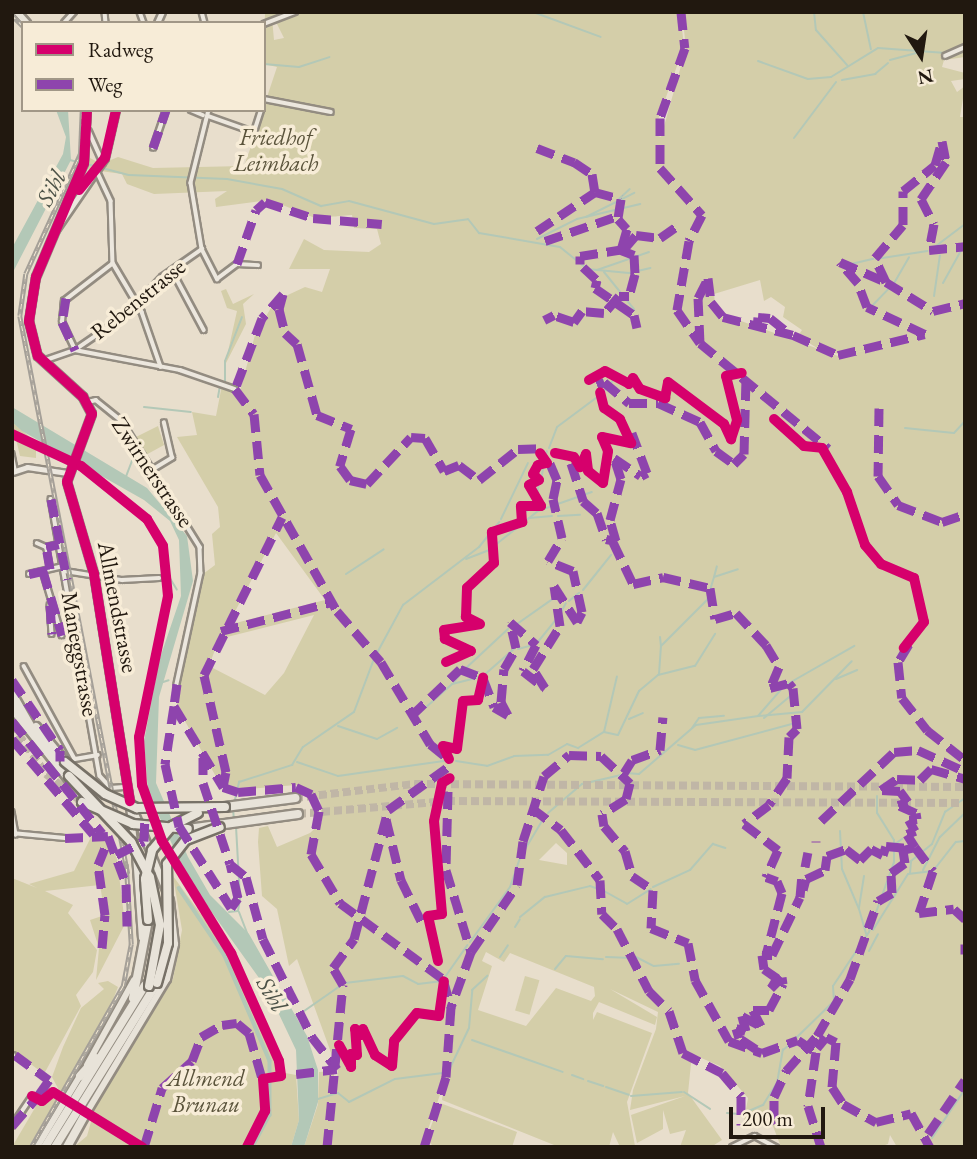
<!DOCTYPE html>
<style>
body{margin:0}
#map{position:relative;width:977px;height:1159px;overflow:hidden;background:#e8decc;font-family:"EB Garamond",serif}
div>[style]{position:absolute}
.green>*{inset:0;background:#d4cea9;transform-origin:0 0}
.water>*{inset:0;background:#b3c8b7}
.stream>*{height:2px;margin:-1px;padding:0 1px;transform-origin:1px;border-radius:1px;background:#b3c8b7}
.canal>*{height:3.5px;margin:-1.75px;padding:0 1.75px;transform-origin:1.75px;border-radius:1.75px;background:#b3c8b7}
.motorway-tunnel>*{height:8px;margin-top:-4px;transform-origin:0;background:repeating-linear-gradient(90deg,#c0b6a6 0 8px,transparent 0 12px)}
.roads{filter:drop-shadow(2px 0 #938c81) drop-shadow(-2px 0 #938c81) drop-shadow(0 2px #938c81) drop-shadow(0 -2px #938c81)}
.minor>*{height:3.5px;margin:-1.75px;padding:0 1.75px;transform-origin:1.75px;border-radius:1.75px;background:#ece7de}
.tertiary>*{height:4.5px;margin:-2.25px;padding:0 2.25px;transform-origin:2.25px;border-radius:2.25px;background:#ece7de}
.secondary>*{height:5px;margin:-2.5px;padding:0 2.5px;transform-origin:2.5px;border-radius:2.5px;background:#ece7de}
.primary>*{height:6px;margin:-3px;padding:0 3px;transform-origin:3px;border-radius:3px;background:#e8e3d9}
.motorway>*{height:8px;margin:-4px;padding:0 4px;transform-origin:4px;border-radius:4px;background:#e8e3d9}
.rail>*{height:4.5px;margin-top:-2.25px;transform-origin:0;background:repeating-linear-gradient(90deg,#f7ecd7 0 5px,#a5a098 0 10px);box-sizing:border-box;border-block:2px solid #a5a098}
.bridges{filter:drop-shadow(2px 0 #777167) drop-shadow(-2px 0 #777167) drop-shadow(0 2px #777167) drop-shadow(0 -2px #777167)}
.motorway-bridge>*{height:8px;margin:-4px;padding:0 4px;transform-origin:4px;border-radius:4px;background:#e8e3d9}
.quiet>*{height:9px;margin-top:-4.5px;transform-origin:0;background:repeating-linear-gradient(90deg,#8e44ad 0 18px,transparent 0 27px)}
.cycleway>*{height:10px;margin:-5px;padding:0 5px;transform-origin:5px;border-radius:5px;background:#d6006c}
span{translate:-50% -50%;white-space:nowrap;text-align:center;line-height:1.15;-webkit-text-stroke:7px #f7ecd7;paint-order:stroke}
.park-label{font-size:23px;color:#5a533b;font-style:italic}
.street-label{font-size:23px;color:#21180f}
.water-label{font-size:24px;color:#4c5247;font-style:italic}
.frame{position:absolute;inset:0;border:14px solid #21180f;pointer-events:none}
.legend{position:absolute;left:21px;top:21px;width:245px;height:91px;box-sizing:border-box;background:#f7ecd7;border:2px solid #a19787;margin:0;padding:9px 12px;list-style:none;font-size:21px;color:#21180f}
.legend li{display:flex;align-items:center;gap:14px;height:35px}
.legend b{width:35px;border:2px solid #a19787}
.north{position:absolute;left:886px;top:21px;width:70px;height:70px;-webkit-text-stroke:5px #f7ecd7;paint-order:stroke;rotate:168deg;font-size:19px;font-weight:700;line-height:28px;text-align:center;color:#21180f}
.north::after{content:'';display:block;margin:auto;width:24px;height:32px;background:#21180f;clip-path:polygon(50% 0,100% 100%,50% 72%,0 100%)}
.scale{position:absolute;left:729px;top:1107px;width:96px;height:32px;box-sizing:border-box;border:4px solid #21180f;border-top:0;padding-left:9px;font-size:21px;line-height:24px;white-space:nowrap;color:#21180f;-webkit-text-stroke:5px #f7ecd7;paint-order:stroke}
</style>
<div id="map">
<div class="green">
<div style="clip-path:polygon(evenodd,265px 12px,290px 12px,272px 18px,274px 40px,284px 38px,276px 22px,298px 12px,680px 12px,684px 46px,658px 120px,658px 136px,661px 137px,686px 48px,682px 12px,965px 12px,965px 57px,944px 60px,942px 67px,965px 73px,965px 79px,951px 81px,957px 92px,965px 86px,960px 117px,965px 117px,965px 1147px,897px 1147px,890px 1135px,888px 1144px,879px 1147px,781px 1147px,771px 1121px,743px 1127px,748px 1098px,720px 1066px,692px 1054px,688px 1093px,722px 1140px,711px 1147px,680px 1147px,686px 1130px,670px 1134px,663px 1110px,663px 1129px,637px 1143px,631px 1115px,685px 1096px,630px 1110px,633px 1090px,656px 1029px,658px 1012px,610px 989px,657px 1017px,655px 1025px,599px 1002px,593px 1013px,593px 1020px,597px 1012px,652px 1033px,627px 1102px,635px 1146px,620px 1147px,613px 1132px,609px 1147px,559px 1147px,442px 1100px,444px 1083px,422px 1147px,304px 1147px,318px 1104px,319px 1072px,334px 1071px,334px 1093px,338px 1072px,297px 959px,289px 966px,277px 909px,262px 896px,258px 842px,259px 828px,268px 826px,277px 847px,310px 833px,322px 822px,320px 800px,296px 785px,238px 790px,219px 782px,181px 714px,176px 700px,189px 635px,203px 574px,215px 565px,212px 534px,220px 527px,218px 507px,177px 437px,197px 435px,192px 412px,216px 416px,222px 385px,240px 391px,255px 335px,275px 301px,305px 287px,322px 292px,330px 269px,289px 269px,304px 239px,324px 250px,369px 252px,381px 244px,377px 229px,354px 228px,352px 215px,315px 218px,270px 200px,216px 207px,215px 199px,227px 191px,154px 194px,127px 184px,122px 174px,86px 169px,90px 158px,101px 164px,118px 157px,153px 168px,244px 166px,268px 99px,333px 113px,267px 97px,277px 67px,264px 64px,265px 12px,760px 280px,764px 301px,771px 297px,785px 307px,783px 317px,802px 330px,798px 336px,817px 348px,842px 355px,909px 342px,838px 356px,716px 312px,714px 294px,760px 280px,265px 12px,276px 533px,325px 600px,228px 625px,276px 533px,265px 12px,314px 615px,284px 673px,265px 695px,209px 666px,219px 639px,314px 615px,265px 12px,556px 843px,567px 853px,567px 865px,539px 860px,556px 843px,265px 12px,486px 952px,504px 962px,510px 953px,594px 987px,595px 996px,591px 1001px,556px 988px,526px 1026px,478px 1010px,492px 966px,482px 961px,486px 952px)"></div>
<div style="clip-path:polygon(226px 289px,233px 304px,254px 294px,243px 304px,246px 324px,225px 365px,237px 311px,227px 308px,221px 291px)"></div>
<div style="clip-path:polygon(12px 422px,36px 442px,36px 458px,20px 456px)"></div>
<div style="clip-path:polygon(158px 426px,164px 445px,144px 456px,134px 438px)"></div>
<div style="clip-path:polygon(92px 835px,107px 836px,117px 859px,125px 924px,96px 980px,99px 948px,90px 920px,105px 915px,100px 885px,45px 891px,73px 905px,68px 913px,97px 950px,93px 972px,76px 995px,81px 1006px,44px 1074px,12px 1050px,12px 878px,37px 888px,29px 884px,74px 871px)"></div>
<div style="clip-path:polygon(173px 876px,230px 954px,280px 1072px,296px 1075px,299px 1120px,291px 1147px,248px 1147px,264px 1119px,266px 1075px,261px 1076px,260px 1123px,245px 1147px,74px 1147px,87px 1136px,95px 1108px,173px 979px,182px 930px)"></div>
<div style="left:525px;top:976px;width:15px;height:36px;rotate:16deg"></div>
<div style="clip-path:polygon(108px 981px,118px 987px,108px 1012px,61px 1094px,52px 1077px,63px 1047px,81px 1008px,104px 989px,98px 983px)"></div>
<div style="clip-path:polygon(53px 1093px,59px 1096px,29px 1147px,12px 1147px,39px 1101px)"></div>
<div style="clip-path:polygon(440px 1103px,517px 1132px,512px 1147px,433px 1146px,426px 1139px)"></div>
</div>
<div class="water">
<div style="clip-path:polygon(56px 110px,68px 110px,71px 160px,12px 274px,12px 248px,63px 154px,66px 137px)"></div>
<div style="clip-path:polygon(12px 407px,147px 488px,187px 536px,193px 581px,159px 697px,156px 783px,188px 857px,210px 895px,249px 934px,307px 1036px,318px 1070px,318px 1102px,304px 1147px,291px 1147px,299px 1120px,296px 1050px,267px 989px,188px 879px,148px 792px,144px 741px,159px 661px,181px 596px,179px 540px,170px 521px,144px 500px,22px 431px,12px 422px)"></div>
</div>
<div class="stream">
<div style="left:533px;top:12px;width:72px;rotate:20.2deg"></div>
<div style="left:814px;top:12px;width:18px;rotate:84deg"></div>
<div style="left:816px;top:30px;width:47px;rotate:48.5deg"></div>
<div style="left:863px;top:12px;width:38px;rotate:78deg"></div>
<div style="left:12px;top:20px;width:1px;rotate:-45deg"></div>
<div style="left:890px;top:60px;width:30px;rotate:-15deg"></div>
<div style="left:758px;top:61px;width:53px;rotate:19.8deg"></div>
<div style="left:808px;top:79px;width:23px;rotate:-5deg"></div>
<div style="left:831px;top:77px;width:55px;rotate:-31.7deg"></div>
<div style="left:878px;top:48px;width:68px;rotate:4.2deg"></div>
<div style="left:946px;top:53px;width:21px;rotate:-23deg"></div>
<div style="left:264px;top:64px;width:35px;rotate:5deg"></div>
<div style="left:299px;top:67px;width:32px;rotate:-18deg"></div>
<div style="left:842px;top:80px;width:34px;rotate:-10deg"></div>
<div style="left:875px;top:74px;width:17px;rotate:-40deg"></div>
<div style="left:794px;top:138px;width:70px;rotate:-53.1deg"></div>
<div style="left:70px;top:160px;width:11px;rotate:15deg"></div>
<div style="left:87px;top:164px;width:43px;rotate:14.7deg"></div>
<div style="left:129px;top:175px;width:98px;rotate:2.3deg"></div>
<div style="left:227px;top:179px;width:56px;rotate:10.3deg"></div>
<div style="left:282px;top:189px;width:43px;rotate:23.6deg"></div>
<div style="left:321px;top:206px;width:28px;rotate:-10deg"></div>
<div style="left:349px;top:201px;width:88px;rotate:15.1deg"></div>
<div style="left:434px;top:224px;width:34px;rotate:-8deg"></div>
<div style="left:468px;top:219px;width:18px;rotate:52deg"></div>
<div style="left:479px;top:233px;width:82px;rotate:9.8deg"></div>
<div style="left:560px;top:247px;width:35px;rotate:39deg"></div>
<div style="left:587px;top:269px;width:42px;rotate:5.4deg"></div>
<div style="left:629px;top:273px;width:22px;rotate:-13deg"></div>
<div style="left:618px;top:200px;width:16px;rotate:-43deg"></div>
<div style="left:586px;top:217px;width:54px;rotate:-26.6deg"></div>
<div style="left:537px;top:239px;width:45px;rotate:-26.6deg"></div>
<div style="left:577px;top:219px;width:65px;rotate:-13.4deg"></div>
<div style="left:964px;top:245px;width:5px;rotate:-79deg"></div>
<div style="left:932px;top:249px;width:41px;rotate:-37.1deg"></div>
<div style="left:876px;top:259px;width:52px;rotate:-8.9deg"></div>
<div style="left:851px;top:264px;width:23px;rotate:-13deg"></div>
<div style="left:848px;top:269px;width:4px;rotate:-90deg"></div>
<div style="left:597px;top:270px;width:55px;rotate:-19.1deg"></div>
<div style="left:604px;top:272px;width:48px;rotate:51deg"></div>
<div style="left:943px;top:283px;width:39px;rotate:-61deg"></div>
<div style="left:893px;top:285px;width:32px;rotate:-60deg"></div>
<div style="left:934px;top:296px;width:41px;rotate:-81.7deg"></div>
<div style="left:870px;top:308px;width:29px;rotate:-46deg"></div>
<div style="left:225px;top:382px;width:21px;rotate:-90deg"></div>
<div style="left:225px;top:361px;width:47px;rotate:-68.9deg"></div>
<div style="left:610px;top:384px;width:9px;rotate:-49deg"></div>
<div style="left:603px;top:392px;width:6px;rotate:-45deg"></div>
<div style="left:218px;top:397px;width:11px;rotate:-80deg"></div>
<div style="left:144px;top:407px;width:47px;rotate:6.1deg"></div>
<div style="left:117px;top:421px;width:37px;rotate:61deg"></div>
<div style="left:135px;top:453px;width:25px;rotate:111deg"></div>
<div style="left:905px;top:428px;width:49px;rotate:5.8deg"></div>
<div style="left:954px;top:433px;width:16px;rotate:-47deg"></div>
<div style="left:549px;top:448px;width:22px;rotate:-69deg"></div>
<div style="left:557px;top:427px;width:54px;rotate:-36.7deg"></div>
<div style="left:546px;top:454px;width:3px;rotate:-72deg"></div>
<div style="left:541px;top:480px;width:22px;rotate:-80deg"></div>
<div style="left:537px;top:495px;width:11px;rotate:-80deg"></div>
<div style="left:534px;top:503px;width:6px;rotate:-72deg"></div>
<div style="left:523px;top:515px;width:13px;rotate:-45deg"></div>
<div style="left:558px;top:516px;width:22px;rotate:-3deg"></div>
<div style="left:529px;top:518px;width:23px;rotate:-5deg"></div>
<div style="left:501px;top:519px;width:62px;rotate:-64.3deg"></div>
<div style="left:518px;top:520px;width:5px;rotate:-37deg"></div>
<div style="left:466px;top:559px;width:25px;rotate:-21deg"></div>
<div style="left:489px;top:550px;width:63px;rotate:-38.5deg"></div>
<div style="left:538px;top:511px;width:57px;rotate:-19.4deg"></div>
<div style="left:346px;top:574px;width:45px;rotate:-33.3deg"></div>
<div style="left:168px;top:575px;width:17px;rotate:59deg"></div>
<div style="left:714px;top:577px;width:11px;rotate:-75deg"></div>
<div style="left:583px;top:590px;width:45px;rotate:-51.3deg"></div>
<div style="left:569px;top:601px;width:13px;rotate:-39deg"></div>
<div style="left:561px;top:612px;width:10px;rotate:-61deg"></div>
<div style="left:517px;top:624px;width:45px;rotate:-35.1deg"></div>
<div style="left:511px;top:628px;width:5px;rotate:-37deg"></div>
<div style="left:660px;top:637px;width:9px;rotate:84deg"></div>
<div style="left:537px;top:643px;width:35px;rotate:-51deg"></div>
<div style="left:518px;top:649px;width:16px;rotate:-15deg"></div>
<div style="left:377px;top:653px;width:55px;rotate:-61.6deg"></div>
<div style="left:403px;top:605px;width:96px;rotate:-37.3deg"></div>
<div style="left:479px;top:547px;width:32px;rotate:-51deg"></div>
<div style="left:465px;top:669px;width:59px;rotate:-42.9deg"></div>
<div style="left:658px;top:675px;width:38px;rotate:-14deg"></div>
<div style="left:695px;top:666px;width:38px;rotate:-58deg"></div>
<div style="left:483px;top:676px;width:41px;rotate:-41.1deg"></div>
<div style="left:836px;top:679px;width:23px;rotate:-23deg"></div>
<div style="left:454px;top:682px;width:13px;rotate:-51deg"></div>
<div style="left:160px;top:683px;width:9px;rotate:-18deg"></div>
<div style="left:416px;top:716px;width:48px;rotate:-41.6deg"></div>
<div style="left:452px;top:684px;width:29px;rotate:-14deg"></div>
<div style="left:758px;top:716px;width:44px;rotate:-5.2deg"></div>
<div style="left:802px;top:712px;width:71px;rotate:-45.6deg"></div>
<div style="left:764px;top:718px;width:34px;rotate:-40deg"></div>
<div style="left:629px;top:719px;width:15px;rotate:-23deg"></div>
<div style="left:338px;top:726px;width:41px;rotate:18.4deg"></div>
<div style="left:377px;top:739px;width:23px;rotate:-29deg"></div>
<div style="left:692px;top:728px;width:12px;rotate:-55deg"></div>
<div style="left:699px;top:718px;width:25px;rotate:-5deg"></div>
<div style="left:604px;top:732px;width:57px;rotate:-76.9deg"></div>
<div style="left:678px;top:745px;width:18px;rotate:16deg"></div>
<div style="left:695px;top:750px;width:105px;rotate:-15deg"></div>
<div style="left:456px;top:761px;width:31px;rotate:9deg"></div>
<div style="left:487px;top:766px;width:29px;rotate:-20deg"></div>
<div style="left:514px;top:756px;width:34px;rotate:-2deg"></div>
<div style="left:548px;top:755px;width:22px;rotate:-30deg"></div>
<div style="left:567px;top:744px;width:12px;rotate:20deg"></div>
<div style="left:578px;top:748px;width:31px;rotate:-32deg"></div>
<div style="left:604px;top:732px;width:14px;rotate:12deg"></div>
<div style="left:618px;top:735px;width:49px;rotate:-64.5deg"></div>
<div style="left:639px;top:691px;width:26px;rotate:-40deg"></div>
<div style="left:659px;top:674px;width:28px;rotate:-86deg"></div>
<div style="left:661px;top:646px;width:65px;rotate:-45deg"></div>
<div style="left:707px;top:600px;width:24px;rotate:-73deg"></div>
<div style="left:714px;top:577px;width:25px;rotate:-18deg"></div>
<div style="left:297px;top:762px;width:43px;rotate:18.9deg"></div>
<div style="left:338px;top:776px;width:107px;rotate:-8.1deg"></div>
<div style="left:626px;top:773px;width:13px;rotate:4deg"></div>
<div style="left:639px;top:774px;width:75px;rotate:-40.7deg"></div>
<div style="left:696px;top:725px;width:63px;rotate:-8.3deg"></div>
<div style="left:758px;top:716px;width:40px;rotate:-49deg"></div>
<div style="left:784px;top:686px;width:81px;rotate:-29.7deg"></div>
<div style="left:234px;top:804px;width:23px;rotate:-77deg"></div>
<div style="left:239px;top:782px;width:56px;rotate:-17.8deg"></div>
<div style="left:292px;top:765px;width:21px;rotate:-59deg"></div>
<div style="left:303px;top:747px;width:62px;rotate:-34.5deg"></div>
<div style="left:354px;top:712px;width:60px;rotate:-69.4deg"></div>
<div style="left:233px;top:809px;width:12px;rotate:85deg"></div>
<div style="left:548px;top:813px;width:45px;rotate:-40.5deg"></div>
<div style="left:582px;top:784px;width:40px;rotate:-13deg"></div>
<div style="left:840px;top:831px;width:38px;rotate:87deg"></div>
<div style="left:842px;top:869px;width:43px;rotate:67deg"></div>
<div style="left:895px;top:844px;width:9px;rotate:-36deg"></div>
<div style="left:524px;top:851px;width:39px;rotate:-59deg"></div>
<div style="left:923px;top:870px;width:37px;rotate:-63deg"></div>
<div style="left:940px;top:837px;width:35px;rotate:-44deg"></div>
<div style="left:910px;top:873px;width:12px;rotate:-85deg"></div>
<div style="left:911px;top:861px;width:27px;rotate:-39deg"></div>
<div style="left:932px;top:844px;width:35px;rotate:-68deg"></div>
<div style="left:945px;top:812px;width:24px;rotate:-35deg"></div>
<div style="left:864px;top:876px;width:33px;rotate:99deg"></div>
<div style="left:859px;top:909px;width:26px;rotate:74deg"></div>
<div style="left:653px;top:887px;width:41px;rotate:-24.7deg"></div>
<div style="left:690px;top:870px;width:35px;rotate:-49deg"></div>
<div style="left:713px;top:844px;width:13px;rotate:18deg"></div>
<div style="left:604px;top:891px;width:26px;rotate:29deg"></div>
<div style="left:627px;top:904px;width:28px;rotate:-32deg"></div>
<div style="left:229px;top:912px;width:9px;rotate:-6deg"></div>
<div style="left:238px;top:911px;width:13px;rotate:-81deg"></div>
<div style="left:240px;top:898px;width:72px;rotate:-93.2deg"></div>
<div style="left:239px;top:912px;width:25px;rotate:69deg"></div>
<div style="left:520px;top:917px;width:32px;rotate:-39deg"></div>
<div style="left:545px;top:897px;width:46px;rotate:-13.7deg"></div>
<div style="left:590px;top:886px;width:12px;rotate:20deg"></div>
<div style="left:515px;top:927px;width:9px;rotate:-58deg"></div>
<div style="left:873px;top:930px;width:66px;rotate:-58deg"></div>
<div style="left:908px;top:874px;width:25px;rotate:-7deg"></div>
<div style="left:933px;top:871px;width:37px;rotate:-52deg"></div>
<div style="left:956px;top:842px;width:9px;rotate:-6deg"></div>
<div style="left:470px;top:942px;width:68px;rotate:-54deg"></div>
<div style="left:510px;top:887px;width:36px;rotate:-71deg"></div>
<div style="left:869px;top:951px;width:19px;rotate:-62deg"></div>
<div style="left:500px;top:957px;width:14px;rotate:-56deg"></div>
<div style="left:606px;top:957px;width:26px;rotate:2deg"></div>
<div style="left:636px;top:957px;width:20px;rotate:27deg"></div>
<div style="left:654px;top:966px;width:25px;rotate:-5deg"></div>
<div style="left:555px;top:969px;width:17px;rotate:-50deg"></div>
<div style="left:566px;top:956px;width:37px;rotate:5deg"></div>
<div style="left:445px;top:977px;width:39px;rotate:-55deg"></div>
<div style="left:345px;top:983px;width:58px;rotate:-6.9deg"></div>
<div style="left:403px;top:976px;width:17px;rotate:28deg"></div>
<div style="left:418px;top:984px;width:25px;rotate:-7deg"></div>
<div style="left:294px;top:1018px;width:56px;rotate:-34.8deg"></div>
<div style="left:796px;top:1038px;width:53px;rotate:-44.2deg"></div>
<div style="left:834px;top:1001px;width:15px;rotate:-94deg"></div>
<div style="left:833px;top:986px;width:65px;rotate:-56.3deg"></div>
<div style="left:869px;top:932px;width:74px;rotate:-70.3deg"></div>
<div style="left:894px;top:862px;width:22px;rotate:-90deg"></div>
<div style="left:894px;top:840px;width:32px;rotate:-122deg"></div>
<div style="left:877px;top:813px;width:17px;rotate:-90deg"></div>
<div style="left:472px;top:1040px;width:96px;rotate:19.4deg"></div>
<div style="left:450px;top:1068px;width:44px;rotate:-64.6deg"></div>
<div style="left:469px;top:1028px;width:38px;rotate:-85deg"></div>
<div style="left:472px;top:990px;width:21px;rotate:-43deg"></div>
<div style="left:572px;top:1075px;width:12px;rotate:20deg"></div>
<div style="left:588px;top:1081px;width:16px;rotate:18deg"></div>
<div style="left:606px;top:1087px;width:24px;rotate:19deg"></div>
<div style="left:684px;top:1092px;width:31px;rotate:33deg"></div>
<div style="left:631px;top:1096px;width:51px;rotate:-4.5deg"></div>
<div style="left:318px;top:1099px;width:21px;rotate:-17deg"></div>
<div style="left:338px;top:1093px;width:14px;rotate:39deg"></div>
<div style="left:349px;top:1102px;width:51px;rotate:-26.6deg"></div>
<div style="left:395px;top:1079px;width:48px;rotate:-7.1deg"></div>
<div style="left:727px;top:1113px;width:12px;rotate:5deg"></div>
<div style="left:744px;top:1113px;width:21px;rotate:-23deg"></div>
<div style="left:763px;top:1105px;width:26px;rotate:-58deg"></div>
<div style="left:777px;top:1083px;width:34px;rotate:-80deg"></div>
<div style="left:783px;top:1050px;width:14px;rotate:-39deg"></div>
<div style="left:932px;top:1138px;width:59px;rotate:-56deg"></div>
</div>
<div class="canal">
<div style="left:179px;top:888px;width:82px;rotate:55.9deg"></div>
<div style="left:225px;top:956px;width:114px;rotate:66.8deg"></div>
<div style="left:270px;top:1061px;width:54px;rotate:90deg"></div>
<div style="left:270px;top:1115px;width:36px;rotate:118deg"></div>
</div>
<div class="motorway-tunnel">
<div style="left:12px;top:725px;width:60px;rotate:55.2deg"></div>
<div style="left:46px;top:774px;width:46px;rotate:37.9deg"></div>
<div style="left:295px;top:798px;width:121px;rotate:-6.7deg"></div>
<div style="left:415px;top:784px;width:550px;rotate:0.31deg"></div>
<div style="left:298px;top:814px;width:150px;rotate:-5deg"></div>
<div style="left:447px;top:801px;width:518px;rotate:0.22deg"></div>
</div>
<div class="roads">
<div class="minor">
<div style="left:105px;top:12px;width:11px;rotate:85deg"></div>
<div style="left:140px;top:12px;width:12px;rotate:70deg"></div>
<div style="left:202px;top:12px;width:11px;rotate:75deg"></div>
<div style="left:64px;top:23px;width:15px;rotate:-48deg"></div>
<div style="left:264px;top:24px;width:33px;rotate:-21deg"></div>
<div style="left:945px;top:56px;width:22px;rotate:-24deg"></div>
<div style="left:264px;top:99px;width:68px;rotate:11deg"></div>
<div style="left:191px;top:110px;width:13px;rotate:23deg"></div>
<div style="left:209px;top:110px;width:75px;rotate:103.9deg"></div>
<div style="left:191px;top:183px;width:67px;rotate:80.5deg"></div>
<div style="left:202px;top:249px;width:34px;rotate:63deg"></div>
<div style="left:217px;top:279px;width:25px;rotate:-37deg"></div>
<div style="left:237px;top:264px;width:21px;rotate:3deg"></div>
<div style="left:208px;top:116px;width:49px;rotate:19.2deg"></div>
<div style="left:254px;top:132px;width:23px;rotate:-72deg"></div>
<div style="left:89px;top:131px;width:35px;rotate:66deg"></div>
<div style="left:153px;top:148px;width:40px;rotate:-71.1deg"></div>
<div style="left:97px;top:171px;width:33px;rotate:65deg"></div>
<div style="left:111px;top:201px;width:62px;rotate:88.2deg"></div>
<div style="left:113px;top:263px;width:57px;rotate:59.4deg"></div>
<div style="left:142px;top:312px;width:58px;rotate:70.9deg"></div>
<div style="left:172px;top:270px;width:68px;rotate:61.9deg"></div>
<div style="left:75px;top:350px;width:107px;rotate:10.8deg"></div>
<div style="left:180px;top:370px;width:58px;rotate:19.1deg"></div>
<div style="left:75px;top:350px;width:31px;rotate:-115deg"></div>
<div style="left:62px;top:322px;width:21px;rotate:-85deg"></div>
<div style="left:64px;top:301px;width:61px;rotate:-37.6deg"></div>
<div style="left:43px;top:361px;width:34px;rotate:-19deg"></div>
<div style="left:75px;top:350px;width:62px;rotate:-34.5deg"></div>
<div style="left:126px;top:315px;width:52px;rotate:-46.5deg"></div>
<div style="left:162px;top:277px;width:49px;rotate:-35deg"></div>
<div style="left:88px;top:402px;width:8px;rotate:-14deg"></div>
<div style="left:96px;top:400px;width:32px;rotate:39deg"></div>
<div style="left:121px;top:420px;width:150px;rotate:58.1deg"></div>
<div style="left:200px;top:547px;width:26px;rotate:88deg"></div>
<div style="left:201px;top:573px;width:114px;rotate:102.2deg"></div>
<div style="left:12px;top:454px;width:16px;rotate:79deg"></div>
<div style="left:150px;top:471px;width:26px;rotate:-31deg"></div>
<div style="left:172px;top:458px;width:36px;rotate:-103deg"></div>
<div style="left:51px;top:499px;width:281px;rotate:80deg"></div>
<div style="left:100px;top:776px;width:16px;rotate:47deg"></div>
<div style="left:111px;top:788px;width:16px;rotate:-4deg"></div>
<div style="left:37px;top:543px;width:10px;rotate:24deg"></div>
<div style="left:50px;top:569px;width:22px;rotate:-100deg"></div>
<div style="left:46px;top:547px;width:13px;rotate:-13deg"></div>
<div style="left:43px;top:571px;width:67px;rotate:73.5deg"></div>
<div style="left:65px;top:571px;width:58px;rotate:9deg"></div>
<div style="left:122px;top:580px;width:37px;rotate:-3deg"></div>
<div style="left:29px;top:574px;width:36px;rotate:-13deg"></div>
<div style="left:50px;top:605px;width:29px;rotate:86deg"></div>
<div style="left:24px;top:666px;width:106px;rotate:61.3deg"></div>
<div style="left:75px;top:759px;width:23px;rotate:-10deg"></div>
<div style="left:12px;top:812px;width:23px;rotate:80deg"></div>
<div style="left:12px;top:833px;width:53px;rotate:5.4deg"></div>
<div style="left:12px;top:1055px;width:1px"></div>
<div style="left:12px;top:1126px;width:36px;rotate:-56deg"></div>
<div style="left:732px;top:1147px;width:25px;rotate:-26deg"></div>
<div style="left:755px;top:1136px;width:24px;rotate:28deg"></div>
</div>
<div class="tertiary">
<div style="left:157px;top:23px;width:12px;rotate:-66deg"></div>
<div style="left:55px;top:231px;width:88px;rotate:-55.6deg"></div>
<div style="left:105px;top:158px;width:49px;rotate:-77.1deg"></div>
</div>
<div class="secondary">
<div style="left:12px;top:472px;width:16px;rotate:-18deg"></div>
<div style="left:27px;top:467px;width:41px;rotate:8.3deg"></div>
</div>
<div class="primary">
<div style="left:17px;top:12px;width:15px;rotate:48deg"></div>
<div style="left:87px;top:110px;width:53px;rotate:93.2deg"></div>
<div style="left:84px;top:163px;width:124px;rotate:112.8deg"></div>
<div style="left:36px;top:277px;width:45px;rotate:99deg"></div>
<div style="left:29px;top:321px;width:36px;rotate:76deg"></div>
<div style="left:38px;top:356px;width:61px;rotate:42.3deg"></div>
<div style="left:83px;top:397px;width:19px;rotate:62deg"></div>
<div style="left:92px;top:414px;width:72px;rotate:110.2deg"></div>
<div style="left:67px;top:482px;width:96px;rotate:73.6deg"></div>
<div style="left:94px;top:574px;width:230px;rotate:81deg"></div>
<div style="left:130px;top:801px;width:96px;rotate:68deg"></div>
<div style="left:130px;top:806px;width:38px;rotate:84deg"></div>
<div style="left:136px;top:855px;width:83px;rotate:85.9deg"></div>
<div style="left:87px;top:1065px;width:97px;rotate:-61.1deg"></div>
<div style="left:84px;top:1117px;width:161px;rotate:-59deg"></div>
<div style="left:167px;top:979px;width:36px;rotate:-77deg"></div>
<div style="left:175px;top:944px;width:44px;rotate:-96.5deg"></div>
<div style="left:37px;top:1147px;width:85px;rotate:-58.9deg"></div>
</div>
<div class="motorway">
<div style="left:12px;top:694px;width:46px;rotate:60.1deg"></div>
<div style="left:12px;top:708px;width:117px;rotate:51.3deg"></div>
<div style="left:36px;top:727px;width:45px;rotate:50.4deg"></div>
<div style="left:225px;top:807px;width:71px;rotate:-7.3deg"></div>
<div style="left:188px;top:829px;width:111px;rotate:-7.8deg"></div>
<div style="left:133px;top:998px;width:79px;rotate:-79.1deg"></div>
<div style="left:80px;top:1076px;width:24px;rotate:-48deg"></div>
<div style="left:45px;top:1147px;width:190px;rotate:-58.3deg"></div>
<div style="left:55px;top:1147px;width:193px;rotate:-58.1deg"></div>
<div style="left:67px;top:1147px;width:38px;rotate:-61deg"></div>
</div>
</div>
<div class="rail">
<div style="left:12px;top:15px;width:16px;rotate:45deg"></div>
<div style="left:82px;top:151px;width:135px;rotate:114.5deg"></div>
<div style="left:26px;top:274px;width:42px;rotate:98.1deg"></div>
<div style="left:20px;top:316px;width:568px;rotate:79.05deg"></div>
<div style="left:80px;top:159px;width:49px;rotate:-87.7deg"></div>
<div style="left:31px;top:1147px;width:185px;rotate:-60.3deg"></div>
<div style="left:123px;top:986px;width:43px;rotate:-79.2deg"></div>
<div style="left:131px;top:944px;width:80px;rotate:-93.6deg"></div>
</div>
<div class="bridges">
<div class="motorway-bridge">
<div style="left:65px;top:762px;width:51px;rotate:38.7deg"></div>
<div style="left:105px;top:794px;width:35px;rotate:24deg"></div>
<div style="left:137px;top:808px;width:88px;rotate:-0.7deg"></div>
<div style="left:69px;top:776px;width:91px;rotate:46.8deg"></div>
<div style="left:131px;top:842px;width:40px;rotate:62deg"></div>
<div style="left:150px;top:877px;width:49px;rotate:78.2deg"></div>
<div style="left:160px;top:925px;width:62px;rotate:100.2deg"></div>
<div style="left:82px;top:802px;width:56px;rotate:23.3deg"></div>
<div style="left:133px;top:824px;width:55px;rotate:5.2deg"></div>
<div style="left:148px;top:920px;width:41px;rotate:-94.2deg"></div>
<div style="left:145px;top:879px;width:30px;rotate:-76deg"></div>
<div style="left:152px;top:850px;width:31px;rotate:-50deg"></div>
<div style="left:172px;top:826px;width:29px;rotate:-27deg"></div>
<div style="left:157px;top:983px;width:41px;rotate:-74.6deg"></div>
<div style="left:168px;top:943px;width:79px;rotate:-90.7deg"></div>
<div style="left:167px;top:864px;width:31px;rotate:-52deg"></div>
<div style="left:186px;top:840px;width:36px;rotate:-21deg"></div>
</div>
</div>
<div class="quiet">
<div style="left:681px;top:12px;width:36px;rotate:84deg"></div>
<div style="left:685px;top:48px;width:74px;rotate:109.7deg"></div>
<div style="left:660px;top:118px;width:50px;rotate:90deg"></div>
<div style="left:660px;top:168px;width:63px;rotate:48.2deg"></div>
<div style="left:702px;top:215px;width:29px;rotate:117deg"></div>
<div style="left:689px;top:241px;width:70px;rotate:99.9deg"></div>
<div style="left:677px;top:310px;width:40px;rotate:55.1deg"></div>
<div style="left:700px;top:343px;width:166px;rotate:39.4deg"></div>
<div style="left:153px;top:148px;width:40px;rotate:-71.1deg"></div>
<div style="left:537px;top:148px;width:40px;rotate:21deg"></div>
<div style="left:574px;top:162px;width:22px;rotate:34deg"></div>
<div style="left:592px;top:174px;width:18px;rotate:81deg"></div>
<div style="left:595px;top:192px;width:27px;rotate:15deg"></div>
<div style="left:621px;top:199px;width:20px;rotate:99deg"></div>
<div style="left:618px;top:219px;width:13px;rotate:48deg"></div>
<div style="left:627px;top:229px;width:22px;rotate:106deg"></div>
<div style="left:621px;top:250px;width:14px;rotate:21deg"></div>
<div style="left:634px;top:255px;width:19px;rotate:87deg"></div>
<div style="left:635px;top:274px;width:23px;rotate:105deg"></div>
<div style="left:629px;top:296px;width:10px;rotate:180deg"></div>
<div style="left:619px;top:296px;width:23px;rotate:131deg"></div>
<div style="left:604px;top:313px;width:22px;rotate:-175deg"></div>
<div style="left:582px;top:311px;width:14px;rotate:126deg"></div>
<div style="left:574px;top:322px;width:21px;rotate:-161deg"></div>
<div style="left:554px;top:315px;width:11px;rotate:153deg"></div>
<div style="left:537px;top:231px;width:70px;rotate:-33.9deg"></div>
<div style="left:545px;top:241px;width:76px;rotate:-19.1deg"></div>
<div style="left:237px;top:264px;width:57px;rotate:-70.6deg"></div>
<div style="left:256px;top:210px;width:12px;rotate:-42deg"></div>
<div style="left:265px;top:202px;width:51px;rotate:18.4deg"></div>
<div style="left:313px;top:218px;width:69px;rotate:5deg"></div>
<div style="left:580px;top:264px;width:8px;rotate:-90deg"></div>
<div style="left:580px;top:256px;width:45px;rotate:-9deg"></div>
<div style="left:624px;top:249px;width:18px;rotate:-49deg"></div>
<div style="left:636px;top:235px;width:24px;rotate:7deg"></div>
<div style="left:660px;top:238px;width:21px;rotate:-35deg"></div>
<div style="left:583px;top:267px;width:19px;rotate:43deg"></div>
<div style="left:597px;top:280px;width:8px;rotate:104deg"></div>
<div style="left:595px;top:288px;width:47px;rotate:34.7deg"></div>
<div style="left:634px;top:315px;width:13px;rotate:77deg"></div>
<div style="left:886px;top:282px;width:55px;rotate:31.7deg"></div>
<div style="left:933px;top:311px;width:33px;rotate:-14deg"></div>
<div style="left:283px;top:294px;width:32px;rotate:131deg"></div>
<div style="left:262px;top:318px;width:76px;rotate:110.8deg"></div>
<div style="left:235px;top:389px;width:31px;rotate:53deg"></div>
<div style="left:254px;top:414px;width:61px;rotate:84.4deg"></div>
<div style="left:260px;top:475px;width:156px;rotate:60.5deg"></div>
<div style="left:337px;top:611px;width:67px;rotate:49.2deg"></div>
<div style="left:381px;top:662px;width:96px;rotate:59.1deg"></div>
<div style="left:430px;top:744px;width:19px;rotate:39deg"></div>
<div style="left:283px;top:294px;width:16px;rotate:105deg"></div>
<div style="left:279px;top:309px;width:25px;rotate:76deg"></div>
<div style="left:285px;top:333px;width:16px;rotate:43deg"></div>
<div style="left:297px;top:344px;width:74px;rotate:74.3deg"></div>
<div style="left:317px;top:415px;width:37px;rotate:22deg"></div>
<div style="left:351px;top:429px;width:39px;rotate:107deg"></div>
<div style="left:340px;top:466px;width:17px;rotate:54deg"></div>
<div style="left:350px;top:480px;width:17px;rotate:13deg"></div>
<div style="left:367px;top:484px;width:64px;rotate:-46.9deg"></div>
<div style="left:411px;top:437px;width:14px;rotate:4deg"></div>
<div style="left:425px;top:438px;width:38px;rotate:60deg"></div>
<div style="left:444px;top:471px;width:16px;rotate:-22deg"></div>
<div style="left:459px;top:465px;width:25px;rotate:37deg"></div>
<div style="left:479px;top:480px;width:50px;rotate:-38.5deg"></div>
<div style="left:518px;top:449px;width:23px;rotate:-2deg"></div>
<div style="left:66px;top:298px;width:24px;rotate:99deg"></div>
<div style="left:62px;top:322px;width:31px;rotate:65deg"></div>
<div style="left:757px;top:328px;width:11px;rotate:-85deg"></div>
<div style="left:758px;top:317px;width:12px;rotate:5deg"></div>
<div style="left:770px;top:318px;width:26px;rotate:39deg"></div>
<div style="left:700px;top:343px;width:45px;rotate:-92.5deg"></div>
<div style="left:698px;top:298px;width:22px;rotate:-63deg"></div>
<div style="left:708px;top:278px;width:24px;rotate:83deg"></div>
<div style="left:711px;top:302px;width:19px;rotate:51deg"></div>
<div style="left:723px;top:317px;width:72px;rotate:14.4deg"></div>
<div style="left:793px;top:335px;width:49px;rotate:24deg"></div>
<div style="left:838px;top:355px;width:89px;rotate:-13.6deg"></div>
<div style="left:925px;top:334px;width:64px;rotate:-155deg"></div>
<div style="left:867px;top:307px;width:26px;rotate:-111deg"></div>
<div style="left:858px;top:283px;width:28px;rotate:-131deg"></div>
<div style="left:840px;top:262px;width:50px;rotate:23.5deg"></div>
<div style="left:886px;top:282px;width:26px;rotate:-115deg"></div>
<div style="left:875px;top:258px;width:43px;rotate:-49.7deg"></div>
<div style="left:903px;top:225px;width:34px;rotate:-90deg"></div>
<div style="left:903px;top:191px;width:41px;rotate:-39.1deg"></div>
<div style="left:935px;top:165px;width:25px;rotate:-74deg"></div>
<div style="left:942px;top:141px;width:21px;rotate:79deg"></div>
<div style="left:946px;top:162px;width:45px;rotate:124deg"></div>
<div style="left:921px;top:199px;width:28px;rotate:63deg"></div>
<div style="left:934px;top:224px;width:26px;rotate:101deg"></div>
<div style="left:929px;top:250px;width:36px;rotate:-6deg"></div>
<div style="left:597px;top:385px;width:8px;rotate:-23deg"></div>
<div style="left:604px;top:382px;width:33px;rotate:40deg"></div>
<div style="left:629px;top:403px;width:29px"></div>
<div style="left:658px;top:403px;width:46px;rotate:24.3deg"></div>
<div style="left:700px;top:422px;width:33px;rotate:61deg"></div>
<div style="left:716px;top:451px;width:22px;rotate:36deg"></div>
<div style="left:734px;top:464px;width:14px;rotate:-45deg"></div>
<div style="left:744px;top:454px;width:78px;rotate:-88.5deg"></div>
<div style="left:879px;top:408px;width:68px;rotate:90.8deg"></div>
<div style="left:878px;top:476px;width:35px;rotate:55deg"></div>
<div style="left:898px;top:505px;width:47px;rotate:21.1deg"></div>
<div style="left:942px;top:522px;width:24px;rotate:-19deg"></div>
<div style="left:571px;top:463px;width:40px;rotate:72deg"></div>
<div style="left:583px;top:501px;width:18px;rotate:41deg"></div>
<div style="left:597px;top:513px;width:28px;rotate:71deg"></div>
<div style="left:606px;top:539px;width:10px;rotate:11deg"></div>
<div style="left:616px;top:541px;width:22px;rotate:-106deg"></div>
<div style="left:610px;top:520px;width:42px;rotate:-75deg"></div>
<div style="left:621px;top:479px;width:22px;rotate:-108deg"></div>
<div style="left:614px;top:458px;width:32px;rotate:34deg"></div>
<div style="left:641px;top:476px;width:7px;rotate:-27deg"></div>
<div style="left:647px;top:473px;width:43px;rotate:-110.6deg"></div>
<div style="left:51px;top:499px;width:82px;rotate:78.7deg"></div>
<div style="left:613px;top:542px;width:47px;rotate:64.5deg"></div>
<div style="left:633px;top:584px;width:31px;rotate:-13deg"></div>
<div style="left:663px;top:577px;width:48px;rotate:13.2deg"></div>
<div style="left:710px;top:588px;width:31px;rotate:81deg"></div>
<div style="left:715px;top:619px;width:22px;rotate:-16deg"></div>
<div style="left:736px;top:613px;width:44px;rotate:46.8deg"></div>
<div style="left:766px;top:645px;width:26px;rotate:59deg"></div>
<div style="left:779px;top:667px;width:23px;rotate:113deg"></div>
<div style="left:770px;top:688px;width:20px;rotate:-15deg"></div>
<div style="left:789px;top:683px;width:6px;rotate:51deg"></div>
<div style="left:793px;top:688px;width:41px;rotate:84.4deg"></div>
<div style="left:797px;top:729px;width:11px;rotate:135deg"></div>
<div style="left:789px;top:737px;width:41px;rotate:92.8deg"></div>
<div style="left:787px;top:778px;width:32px;rotate:124deg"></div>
<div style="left:769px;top:805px;width:31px;rotate:143deg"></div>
<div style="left:744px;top:824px;width:43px;rotate:37.4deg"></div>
<div style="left:778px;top:850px;width:30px;rotate:114deg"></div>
<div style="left:766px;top:877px;width:12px;rotate:20deg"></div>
<div style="left:777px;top:881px;width:13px;rotate:67deg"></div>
<div style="left:782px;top:893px;width:64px;rotate:104.5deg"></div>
<div style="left:50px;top:569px;width:22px;rotate:-100deg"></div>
<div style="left:46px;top:547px;width:13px;rotate:-13deg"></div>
<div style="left:43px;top:571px;width:67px;rotate:73.5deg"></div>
<div style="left:29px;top:574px;width:22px;rotate:-13deg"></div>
<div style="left:50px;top:605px;width:29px;rotate:86deg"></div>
<div style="left:221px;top:631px;width:115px;rotate:-14.6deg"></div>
<div style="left:909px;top:644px;width:21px;rotate:121deg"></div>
<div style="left:898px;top:662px;width:36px;rotate:84deg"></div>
<div style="left:902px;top:698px;width:41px;rotate:52deg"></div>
<div style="left:927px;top:730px;width:48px;rotate:38.3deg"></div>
<div style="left:12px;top:680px;width:85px;rotate:55.6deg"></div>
<div style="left:60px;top:750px;width:11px;rotate:90deg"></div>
<div style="left:177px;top:684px;width:22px;rotate:98deg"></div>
<div style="left:174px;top:706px;width:95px;rotate:58.8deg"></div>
<div style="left:223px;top:787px;width:15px;rotate:-79deg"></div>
<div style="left:226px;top:772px;width:99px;rotate:-102.8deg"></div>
<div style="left:204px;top:675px;width:176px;rotate:-63.7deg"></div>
<div style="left:174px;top:706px;width:59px;rotate:98.8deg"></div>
<div style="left:165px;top:764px;width:64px;rotate:77.3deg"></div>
<div style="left:179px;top:826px;width:97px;rotate:57.6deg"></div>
<div style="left:231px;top:908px;width:12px;rotate:-55deg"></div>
<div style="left:238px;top:898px;width:35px;rotate:-103deg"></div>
<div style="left:230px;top:864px;width:21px;rotate:39deg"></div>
<div style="left:246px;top:877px;width:64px;rotate:74.7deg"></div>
<div style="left:263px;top:939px;width:110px;rotate:63.4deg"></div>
<div style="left:312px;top:1037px;width:41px;rotate:52deg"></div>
<div style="left:411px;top:716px;width:68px;rotate:-43.8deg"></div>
<div style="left:460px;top:669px;width:25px;rotate:21deg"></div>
<div style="left:483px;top:678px;width:31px;rotate:69deg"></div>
<div style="left:494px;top:707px;width:16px;rotate:30deg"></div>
<div style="left:508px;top:715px;width:15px;rotate:-118deg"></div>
<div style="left:501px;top:702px;width:33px;rotate:-85deg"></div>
<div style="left:504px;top:669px;width:24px;rotate:-60deg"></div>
<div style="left:516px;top:648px;width:27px;rotate:-103deg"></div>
<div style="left:510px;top:622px;width:35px;rotate:41deg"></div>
<div style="left:536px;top:645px;width:29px;rotate:117deg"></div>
<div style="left:523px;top:671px;width:28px;rotate:38deg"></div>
<div style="left:545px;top:688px;width:22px;rotate:-122deg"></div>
<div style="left:533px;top:669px;width:51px;rotate:-57.9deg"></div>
<div style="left:560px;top:626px;width:40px;rotate:-98.5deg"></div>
<div style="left:554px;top:586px;width:43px;rotate:57.4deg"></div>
<div style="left:577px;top:622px;width:11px;rotate:-63deg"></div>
<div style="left:582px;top:612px;width:42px;rotate:-102.4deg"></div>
<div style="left:573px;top:571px;width:27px;rotate:-158deg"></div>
<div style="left:548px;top:561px;width:27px;rotate:-59deg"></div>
<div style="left:562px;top:538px;width:40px;rotate:-103deg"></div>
<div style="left:553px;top:499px;width:19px;rotate:-78deg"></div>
<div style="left:557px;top:480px;width:25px;rotate:-113deg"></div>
<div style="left:12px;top:721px;width:144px;rotate:51.2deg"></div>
<div style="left:12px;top:739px;width:125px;rotate:49.5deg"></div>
<div style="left:203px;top:757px;width:26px;rotate:90deg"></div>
<div style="left:203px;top:783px;width:85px;rotate:71.6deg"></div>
<div style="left:624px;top:773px;width:15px;rotate:-58deg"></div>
<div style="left:632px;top:760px;width:30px;rotate:-20deg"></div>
<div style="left:660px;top:750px;width:33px;rotate:-85deg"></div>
<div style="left:223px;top:787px;width:16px;rotate:18deg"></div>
<div style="left:238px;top:792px;width:58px;rotate:-4.9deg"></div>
<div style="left:296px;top:787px;width:17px;rotate:25deg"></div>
<div style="left:311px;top:794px;width:19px;rotate:65deg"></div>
<div style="left:319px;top:811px;width:44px;rotate:100.5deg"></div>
<div style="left:311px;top:854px;width:57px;rotate:59.4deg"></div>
<div style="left:340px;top:903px;width:128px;rotate:36.4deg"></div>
<div style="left:443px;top:979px;width:29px;rotate:74deg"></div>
<div style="left:451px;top:1007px;width:70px;rotate:94.1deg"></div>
<div style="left:446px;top:1077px;width:73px;rotate:107.4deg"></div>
<div style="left:448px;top:791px;width:79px;rotate:91.5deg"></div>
<div style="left:446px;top:870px;width:86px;rotate:73deg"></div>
<div style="left:471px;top:952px;width:59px;rotate:110deg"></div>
<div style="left:532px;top:808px;width:36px;rotate:37deg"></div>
<div style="left:561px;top:830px;width:63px;rotate:52deg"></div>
<div style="left:600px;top:880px;width:34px;rotate:87deg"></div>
<div style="left:602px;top:914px;width:21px;rotate:45deg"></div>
<div style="left:617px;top:929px;width:70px;rotate:62.7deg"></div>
<div style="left:649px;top:991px;width:28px;rotate:45deg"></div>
<div style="left:669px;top:1011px;width:44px;rotate:71.6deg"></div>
<div style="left:683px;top:1053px;width:44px;rotate:27.1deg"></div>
<div style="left:722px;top:1073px;width:30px;rotate:50deg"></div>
<div style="left:741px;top:1096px;width:29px;rotate:90deg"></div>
<div style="left:386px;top:819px;width:63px;rotate:76.2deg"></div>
<div style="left:401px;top:880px;width:52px;rotate:63.9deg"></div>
<div style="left:821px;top:821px;width:100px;rotate:-43.4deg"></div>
<div style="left:894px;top:752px;width:24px;rotate:-5deg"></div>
<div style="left:918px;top:750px;width:48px;rotate:24.4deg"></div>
<div style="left:65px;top:838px;width:43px;rotate:-2.7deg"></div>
<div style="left:108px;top:836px;width:51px;rotate:69.4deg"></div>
<div style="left:126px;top:884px;width:42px;rotate:88.6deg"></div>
<div style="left:816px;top:842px;width:1px;rotate:-90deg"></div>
<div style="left:915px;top:847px;width:30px;rotate:53deg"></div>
<div style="left:933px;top:871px;width:44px;rotate:108.4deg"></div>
<div style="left:919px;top:913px;width:35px;rotate:-7deg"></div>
<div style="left:954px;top:909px;width:15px;rotate:42deg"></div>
<div style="left:116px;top:855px;width:31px;rotate:-27deg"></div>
<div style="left:144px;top:841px;width:25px;rotate:-88deg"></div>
<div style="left:805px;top:867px;width:15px;rotate:-79deg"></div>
<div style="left:803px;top:890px;width:11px;rotate:-75deg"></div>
<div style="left:806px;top:879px;width:21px;rotate:-25deg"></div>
<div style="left:825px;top:870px;width:14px;rotate:-82deg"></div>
<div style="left:827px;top:856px;width:20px;rotate:-20deg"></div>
<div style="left:846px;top:849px;width:18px;rotate:38deg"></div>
<div style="left:860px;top:860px;width:16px;rotate:-45deg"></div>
<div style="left:871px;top:849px;width:13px;rotate:27deg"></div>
<div style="left:883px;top:855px;width:9px;rotate:-72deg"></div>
<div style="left:886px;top:846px;width:22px;rotate:5deg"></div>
<div style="left:965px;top:944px;width:10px;rotate:90deg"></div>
<div style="left:102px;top:948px;width:33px;rotate:-85deg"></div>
<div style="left:105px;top:915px;width:50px;rotate:-98deg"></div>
<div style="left:98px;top:865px;width:29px;rotate:-68deg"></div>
<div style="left:471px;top:952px;width:81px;rotate:-55.5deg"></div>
<div style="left:517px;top:885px;width:44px;rotate:-82.2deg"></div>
<div style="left:523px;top:841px;width:68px;rotate:-72.1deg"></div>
<div style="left:544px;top:776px;width:33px;rotate:-40deg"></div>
<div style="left:569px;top:755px;width:32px;rotate:2deg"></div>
<div style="left:601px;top:756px;width:40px;rotate:43deg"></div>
<div style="left:630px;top:783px;width:16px;rotate:104deg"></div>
<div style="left:626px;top:799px;width:28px;rotate:148deg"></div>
<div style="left:602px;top:814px;width:12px;rotate:81deg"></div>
<div style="left:604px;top:826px;width:33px;rotate:50deg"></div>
<div style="left:625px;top:851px;width:26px;rotate:74deg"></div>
<div style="left:632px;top:876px;width:25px;rotate:34deg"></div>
<div style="left:653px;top:890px;width:38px;rotate:93deg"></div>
<div style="left:651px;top:928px;width:40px;rotate:22deg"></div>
<div style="left:688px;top:943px;width:38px;rotate:79deg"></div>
<div style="left:695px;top:980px;width:70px;rotate:60.9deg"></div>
<div style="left:729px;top:1041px;width:35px;rotate:20deg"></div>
<div style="left:762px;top:1053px;width:38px;rotate:-20deg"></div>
<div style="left:798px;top:1040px;width:22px;rotate:34deg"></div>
<div style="left:816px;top:1052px;width:55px;rotate:98.4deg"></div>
<div style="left:808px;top:1106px;width:43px;rotate:72.4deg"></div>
<div style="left:817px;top:1048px;width:14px;rotate:-51deg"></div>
<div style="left:826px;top:1037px;width:11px;rotate:27deg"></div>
<div style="left:836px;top:1042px;width:45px;rotate:95.1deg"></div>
<div style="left:832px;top:1087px;width:20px;rotate:57deg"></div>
<div style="left:843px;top:1104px;width:38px;rotate:29deg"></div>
<div style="left:876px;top:1122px;width:36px;rotate:-14deg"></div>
<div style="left:911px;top:1113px;width:39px;rotate:61deg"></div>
<div style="left:756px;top:1049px;width:20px;rotate:-147deg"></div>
<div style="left:739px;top:1038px;width:10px;rotate:-107deg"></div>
<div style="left:736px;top:1028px;width:10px;rotate:17deg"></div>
<div style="left:746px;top:1031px;width:16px;rotate:-105deg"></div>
<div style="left:742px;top:1016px;width:21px;rotate:28deg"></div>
<div style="left:761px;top:1026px;width:18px;rotate:-117deg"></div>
<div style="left:753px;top:1010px;width:16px"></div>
<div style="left:769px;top:1010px;width:30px;rotate:-62deg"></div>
<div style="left:783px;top:984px;width:7px;rotate:-98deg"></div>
<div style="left:782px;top:977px;width:16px;rotate:135deg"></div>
<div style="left:771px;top:988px;width:12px;rotate:-59deg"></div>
<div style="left:777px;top:978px;width:16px;rotate:-145deg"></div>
<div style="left:764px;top:969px;width:14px;rotate:-98deg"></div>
<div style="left:762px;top:955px;width:10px"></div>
<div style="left:772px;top:955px;width:64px;rotate:-64.2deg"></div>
<div style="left:800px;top:897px;width:24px;rotate:-85deg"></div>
<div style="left:15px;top:1055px;width:42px;rotate:36.3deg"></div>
<div style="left:49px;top:1080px;width:21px;rotate:125deg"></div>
<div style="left:296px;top:1074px;width:41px;rotate:-7deg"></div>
<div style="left:766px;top:1123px;width:9px;rotate:-27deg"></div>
<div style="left:774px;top:1119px;width:22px;rotate:-90deg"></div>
<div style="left:774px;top:1097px;width:29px;rotate:-65deg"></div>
<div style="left:786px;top:1071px;width:47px;rotate:-48.5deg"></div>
<div style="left:817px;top:1036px;width:66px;rotate:-59.9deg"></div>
<div style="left:850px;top:979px;width:83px;rotate:-70.3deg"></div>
<div style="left:878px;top:901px;width:16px;rotate:-30deg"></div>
<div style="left:892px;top:893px;width:20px;rotate:-93deg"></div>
<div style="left:891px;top:873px;width:17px;rotate:-36deg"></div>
<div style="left:905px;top:863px;width:13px;rotate:-99deg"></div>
<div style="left:903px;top:850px;width:12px;rotate:-14deg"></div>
<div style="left:915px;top:847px;width:15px;rotate:-122deg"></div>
<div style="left:907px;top:834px;width:9px;rotate:-21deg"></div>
<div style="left:915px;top:831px;width:13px;rotate:-119deg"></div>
<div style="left:909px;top:820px;width:8px;rotate:-7deg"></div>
<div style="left:917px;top:819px;width:6px;rotate:-99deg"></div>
<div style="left:916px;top:813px;width:20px;rotate:-156deg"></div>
<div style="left:898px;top:805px;width:10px;rotate:-17deg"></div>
<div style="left:908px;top:802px;width:14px;rotate:-126deg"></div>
<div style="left:900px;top:791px;width:19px;rotate:-177deg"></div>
<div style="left:881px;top:790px;width:19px;rotate:-35deg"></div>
<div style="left:897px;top:779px;width:23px;rotate:2deg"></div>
<div style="left:920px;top:780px;width:16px;rotate:-45deg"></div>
<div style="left:931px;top:769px;width:35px;rotate:16deg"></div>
<div style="left:12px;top:1126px;width:38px;rotate:-49deg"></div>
<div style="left:928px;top:1134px;width:65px;rotate:-55.6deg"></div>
<div style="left:144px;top:1147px;width:62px;rotate:-73deg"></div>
<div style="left:162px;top:1088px;width:40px;rotate:-42deg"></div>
<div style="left:192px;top:1061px;width:26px;rotate:-69deg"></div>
<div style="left:201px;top:1037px;width:24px;rotate:-30deg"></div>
<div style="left:222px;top:1025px;width:15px;rotate:-8deg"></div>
<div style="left:237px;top:1023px;width:16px;rotate:40deg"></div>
<div style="left:249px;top:1033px;width:54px;rotate:73.9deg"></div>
<div style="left:327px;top:1147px;width:163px;rotate:-84.4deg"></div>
<div style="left:343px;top:985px;width:20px;rotate:-120deg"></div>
<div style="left:333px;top:968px;width:36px;rotate:-54deg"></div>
<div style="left:354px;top:939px;width:133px;rotate:-75.2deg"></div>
<div style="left:388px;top:810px;width:79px;rotate:-35.7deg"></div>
</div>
<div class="cycleway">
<div style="left:87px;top:110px;width:53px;rotate:93.2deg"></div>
<div style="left:84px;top:163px;width:124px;rotate:112.8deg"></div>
<div style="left:36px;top:277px;width:45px;rotate:99deg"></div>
<div style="left:29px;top:321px;width:36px;rotate:76deg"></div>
<div style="left:38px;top:356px;width:61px;rotate:42.3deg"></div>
<div style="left:83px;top:397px;width:19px;rotate:62deg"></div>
<div style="left:92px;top:414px;width:72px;rotate:110.2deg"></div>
<div style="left:67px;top:482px;width:96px;rotate:73.6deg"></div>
<div style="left:94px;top:574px;width:230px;rotate:81deg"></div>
<div style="left:79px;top:190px;width:41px;rotate:-50.9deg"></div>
<div style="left:105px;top:158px;width:49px;rotate:-77.1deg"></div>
<div style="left:589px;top:380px;width:18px;rotate:-29deg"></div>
<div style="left:605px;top:371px;width:27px;rotate:28deg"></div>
<div style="left:629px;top:384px;width:7px;rotate:-56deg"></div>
<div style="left:633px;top:378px;width:13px;rotate:58deg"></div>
<div style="left:640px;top:389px;width:27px;rotate:20deg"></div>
<div style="left:665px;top:398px;width:16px;rotate:-79deg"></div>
<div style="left:668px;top:382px;width:70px;rotate:36.9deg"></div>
<div style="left:724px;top:424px;width:17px;rotate:65deg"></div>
<div style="left:731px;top:439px;width:20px;rotate:-72deg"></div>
<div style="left:737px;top:420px;width:45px;rotate:-104deg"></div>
<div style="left:726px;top:376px;width:16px;rotate:-11deg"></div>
<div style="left:774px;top:419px;width:40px;rotate:42deg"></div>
<div style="left:804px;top:446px;width:18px;rotate:6deg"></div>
<div style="left:822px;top:448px;width:51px;rotate:60.4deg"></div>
<div style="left:847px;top:492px;width:56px;rotate:71.2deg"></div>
<div style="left:865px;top:545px;width:25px;rotate:50deg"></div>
<div style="left:881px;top:564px;width:36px;rotate:23deg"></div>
<div style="left:914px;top:578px;width:45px;rotate:77.2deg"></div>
<div style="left:924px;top:622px;width:33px;rotate:128deg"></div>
<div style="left:12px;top:434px;width:76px;rotate:24.9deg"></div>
<div style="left:81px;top:466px;width:85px;rotate:38.8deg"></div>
<div style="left:147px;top:519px;width:31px;rotate:59deg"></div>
<div style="left:163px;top:546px;width:50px;rotate:84.3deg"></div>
<div style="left:168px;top:596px;width:144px;rotate:101.6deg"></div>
<div style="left:139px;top:737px;width:48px;rotate:86.4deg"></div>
<div style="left:142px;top:785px;width:59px;rotate:70.3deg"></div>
<div style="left:162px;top:841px;width:132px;rotate:58.4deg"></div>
<div style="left:231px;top:953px;width:118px;rotate:66deg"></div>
<div style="left:279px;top:1061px;width:15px;rotate:82deg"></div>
<div style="left:281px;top:1076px;width:18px;rotate:171deg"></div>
<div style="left:263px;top:1079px;width:32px;rotate:86deg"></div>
<div style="left:265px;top:1111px;width:40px;rotate:116.6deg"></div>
<div style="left:555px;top:453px;width:19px;rotate:12deg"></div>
<div style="left:574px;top:457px;width:12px;rotate:59deg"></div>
<div style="left:580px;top:467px;width:14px;rotate:-65deg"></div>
<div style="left:586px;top:454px;width:17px;rotate:83deg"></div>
<div style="left:588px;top:471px;width:19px;rotate:39deg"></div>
<div style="left:603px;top:483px;width:32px;rotate:-81deg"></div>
<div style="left:608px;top:451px;width:15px;rotate:-113deg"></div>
<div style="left:602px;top:437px;width:30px;rotate:12deg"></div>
<div style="left:631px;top:443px;width:26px;rotate:-115deg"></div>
<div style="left:620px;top:419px;width:19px;rotate:-145deg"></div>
<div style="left:604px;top:408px;width:16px;rotate:-104deg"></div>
<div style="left:446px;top:662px;width:27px;rotate:-24deg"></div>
<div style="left:471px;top:651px;width:29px;rotate:-155deg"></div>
<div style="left:445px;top:639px;width:9px;rotate:-96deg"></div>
<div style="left:444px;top:630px;width:36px;rotate:-9deg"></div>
<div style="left:480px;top:624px;width:16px;rotate:-153deg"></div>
<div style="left:466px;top:617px;width:29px;rotate:-88deg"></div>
<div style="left:467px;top:588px;width:37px;rotate:-43deg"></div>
<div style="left:494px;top:563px;width:31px;rotate:-94deg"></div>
<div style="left:492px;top:532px;width:32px;rotate:-18deg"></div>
<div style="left:522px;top:522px;width:16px;rotate:-94deg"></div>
<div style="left:521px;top:506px;width:20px"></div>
<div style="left:541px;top:506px;width:24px;rotate:-120deg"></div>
<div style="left:529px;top:485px;width:11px;rotate:-27deg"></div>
<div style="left:539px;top:480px;width:8px;rotate:-135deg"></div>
<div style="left:533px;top:474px;width:10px;rotate:-61deg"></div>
<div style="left:538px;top:465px;width:9px;rotate:-13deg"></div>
<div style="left:547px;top:463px;width:12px;rotate:-125deg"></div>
<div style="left:449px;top:759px;width:14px;rotate:-115deg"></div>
<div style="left:443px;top:746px;width:14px;rotate:12deg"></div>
<div style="left:457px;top:749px;width:48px;rotate:-82.9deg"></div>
<div style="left:463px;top:701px;width:15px;rotate:-4deg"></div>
<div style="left:478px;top:700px;width:23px;rotate:-77deg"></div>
<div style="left:438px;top:961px;width:46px;rotate:-102.5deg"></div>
<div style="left:428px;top:916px;width:14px;rotate:-8deg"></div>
<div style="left:442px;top:914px;width:93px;rotate:-94.9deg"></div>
<div style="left:434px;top:821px;width:39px;rotate:-78deg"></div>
<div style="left:442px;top:783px;width:9px;rotate:-32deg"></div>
<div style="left:339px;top:1045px;width:25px;rotate:61deg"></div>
<div style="left:351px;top:1067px;width:13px;rotate:-90deg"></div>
<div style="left:351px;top:1054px;width:6px;rotate:9deg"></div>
<div style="left:357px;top:1055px;width:26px;rotate:-94deg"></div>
<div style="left:355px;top:1029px;width:8px;rotate:45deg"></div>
<div style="left:361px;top:1035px;width:6px;rotate:-72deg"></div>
<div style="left:363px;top:1029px;width:29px;rotate:65deg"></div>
<div style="left:375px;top:1055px;width:20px;rotate:33deg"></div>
<div style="left:392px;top:1066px;width:25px;rotate:-85deg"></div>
<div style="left:394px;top:1041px;width:36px;rotate:-51deg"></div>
<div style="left:417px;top:1013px;width:22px;rotate:8deg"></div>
<div style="left:439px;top:1016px;width:35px;rotate:-82deg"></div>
<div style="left:32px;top:1096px;width:11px;rotate:27deg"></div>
<div style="left:42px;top:1101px;width:14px;rotate:-39deg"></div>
<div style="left:53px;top:1092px;width:105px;rotate:31.7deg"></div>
</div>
<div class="park-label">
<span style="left:276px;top:150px">Friedhof<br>Leimbach</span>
<span style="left:206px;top:1091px">Allmend<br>Brunau</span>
</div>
<div class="street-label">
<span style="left:138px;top:299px;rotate:-39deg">Rebenstrasse</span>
<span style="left:153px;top:472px;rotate:56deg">Zwirnerstrasse</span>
<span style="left:118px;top:607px;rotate:79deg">Allmendstrasse</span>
<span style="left:80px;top:654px;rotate:80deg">Maneggstrasse</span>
</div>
<div class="water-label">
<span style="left:51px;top:188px;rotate:-62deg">Sihl</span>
<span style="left:272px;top:994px;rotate:60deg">Sihl</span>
</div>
<div class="frame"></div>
<ul class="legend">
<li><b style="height:9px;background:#d6006c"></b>Radweg</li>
<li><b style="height:9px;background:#8e44ad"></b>Weg</li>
</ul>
<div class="north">N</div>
<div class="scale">200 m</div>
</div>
